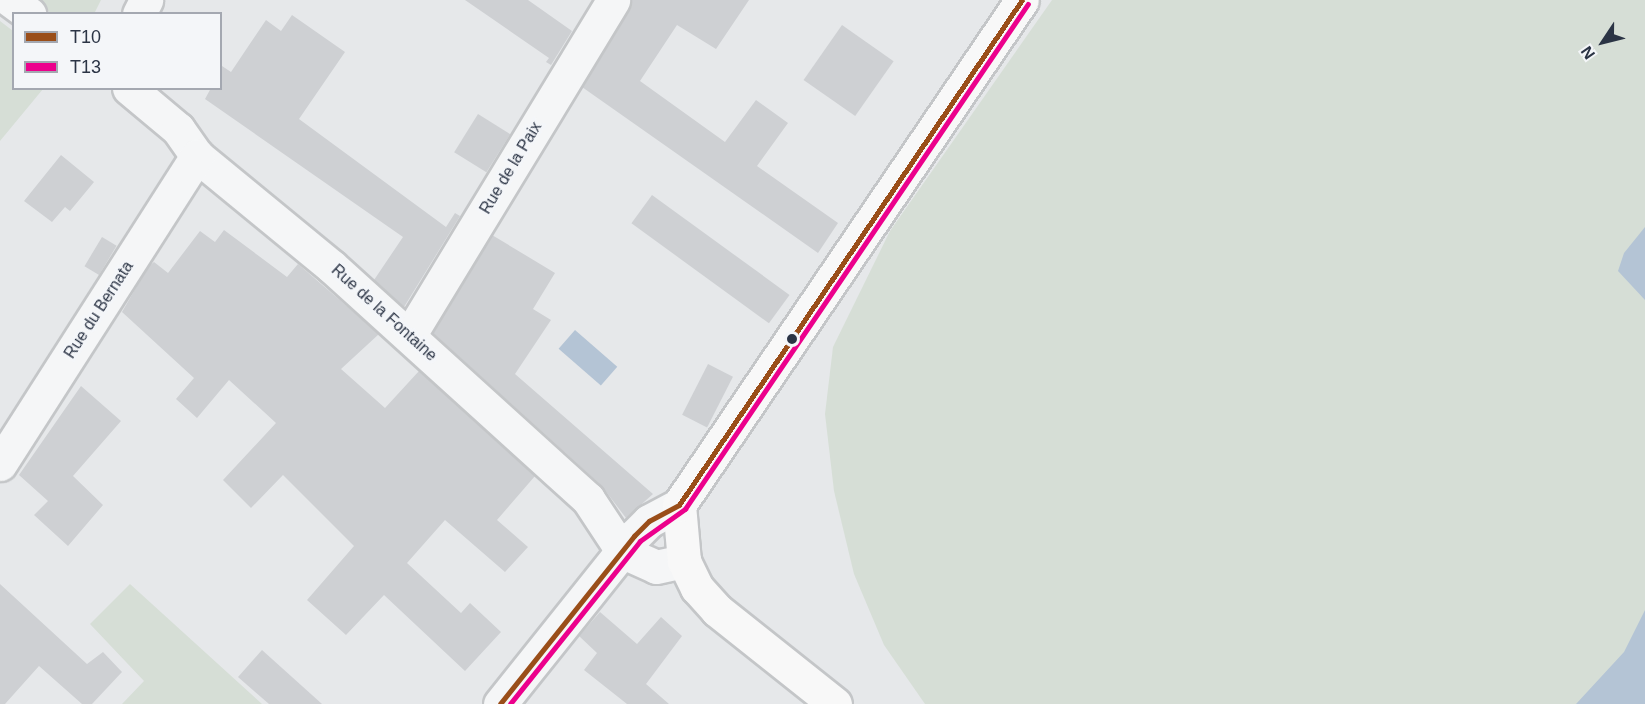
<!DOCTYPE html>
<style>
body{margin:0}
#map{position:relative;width:1645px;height:704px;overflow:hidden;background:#e6e8ea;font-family:Helvetica,sans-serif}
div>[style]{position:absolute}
.green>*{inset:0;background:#d6ded6}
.water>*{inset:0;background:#b4c4d5;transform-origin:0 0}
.building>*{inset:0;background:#ced0d3;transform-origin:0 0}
.roads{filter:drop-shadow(2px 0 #c4c6c8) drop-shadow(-2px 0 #c4c6c8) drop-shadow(0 2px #c4c6c8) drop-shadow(0 -2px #c4c6c8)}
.minor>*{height:33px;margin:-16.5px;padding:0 16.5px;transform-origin:16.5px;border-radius:16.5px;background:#f5f6f7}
.major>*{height:33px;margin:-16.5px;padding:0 16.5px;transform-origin:16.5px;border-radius:16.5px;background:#f8f8f8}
.bus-1>*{height:4.5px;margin:-2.25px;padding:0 2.25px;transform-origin:2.25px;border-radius:2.25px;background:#9a4e19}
.bus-2>*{height:4.5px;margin:-2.25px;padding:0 2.25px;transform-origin:2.25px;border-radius:2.25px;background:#ec008c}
.dots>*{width:16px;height:16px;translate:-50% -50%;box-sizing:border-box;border:3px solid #f4f6f9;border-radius:50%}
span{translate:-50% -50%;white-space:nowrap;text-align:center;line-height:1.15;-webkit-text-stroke:6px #f4f6f9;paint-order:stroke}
.street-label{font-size:16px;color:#2b3445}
.legend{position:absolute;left:12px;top:12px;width:210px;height:78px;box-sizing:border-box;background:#f4f6f9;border:2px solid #a4a8b1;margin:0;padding:8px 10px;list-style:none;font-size:18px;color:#2b3445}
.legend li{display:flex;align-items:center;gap:12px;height:30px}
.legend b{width:30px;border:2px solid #a4a8b1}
.north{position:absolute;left:1573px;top:12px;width:60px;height:60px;-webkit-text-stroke:4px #f4f6f9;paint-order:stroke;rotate:235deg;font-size:16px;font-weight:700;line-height:24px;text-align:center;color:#2b3445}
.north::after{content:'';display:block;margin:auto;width:21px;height:27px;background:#2b3445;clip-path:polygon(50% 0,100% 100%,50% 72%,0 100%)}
</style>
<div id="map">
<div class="green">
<div style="clip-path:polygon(33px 0,101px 0,94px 14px,51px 13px)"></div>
<div style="clip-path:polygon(1052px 0,1645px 0,1645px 704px,925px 704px,884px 645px,854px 574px,834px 491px,825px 414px,833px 347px,890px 231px)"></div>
<div style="clip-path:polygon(0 21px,13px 31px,14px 88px,43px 89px,0 141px)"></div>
<div style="clip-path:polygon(130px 584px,262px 704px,122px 704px,144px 681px,90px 624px)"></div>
</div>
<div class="water">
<div style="clip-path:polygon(1645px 227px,1645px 300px,1618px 271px,1624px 253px)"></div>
<div style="left:575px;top:330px;width:56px;height:25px;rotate:41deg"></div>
<div style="clip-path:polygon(1645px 610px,1645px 704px,1576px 704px,1624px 652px)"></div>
</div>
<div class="building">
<div style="clip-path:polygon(465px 0,528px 0,572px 31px,551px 65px,546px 62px,549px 58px)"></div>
<div style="clip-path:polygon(632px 0,749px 0,716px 49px,677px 25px,640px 81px,725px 142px,756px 100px,788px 123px,757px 166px,838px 223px,818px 253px,582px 87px)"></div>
<div style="clip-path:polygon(292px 15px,345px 52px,299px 119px,446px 227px,455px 213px,460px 216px,404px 307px,374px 280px,403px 237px,205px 99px,211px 88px,220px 88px,222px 66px,231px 72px,266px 20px,281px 31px)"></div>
<div style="left:842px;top:25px;width:63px;height:67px;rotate:35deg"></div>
<div style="left:478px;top:114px;width:38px;height:45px;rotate:32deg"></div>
<div style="clip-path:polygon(61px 155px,94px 182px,70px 211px,65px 207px,52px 222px,24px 201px)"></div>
<div style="left:652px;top:195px;width:170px;height:35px;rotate:36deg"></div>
<div style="clip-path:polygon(224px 230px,287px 277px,298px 264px,379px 334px,341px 369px,385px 408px,419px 371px,535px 476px,497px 520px,528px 547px,505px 572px,445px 520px,407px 563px,461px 613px,470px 603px,501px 632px,465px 671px,384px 595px,346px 635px,307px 600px,354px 546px,283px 475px,251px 508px,223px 480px,276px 423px,229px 380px,197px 418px,176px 399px,194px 378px,122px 312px,148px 267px,154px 262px,168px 273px,200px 231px,215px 242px)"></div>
<div style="clip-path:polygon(492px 235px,555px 273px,533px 309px,551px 320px,515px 374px,653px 494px,626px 518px,601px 485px,433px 333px)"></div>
<div style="left:102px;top:237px;width:17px;height:34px;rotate:31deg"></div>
<div style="left:708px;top:364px;width:28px;height:57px;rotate:27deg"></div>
<div style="clip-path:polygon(81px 386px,121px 421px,73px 476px,103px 505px,68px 546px,34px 515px,48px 501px,19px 475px)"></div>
<div style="clip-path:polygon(0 584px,87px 664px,103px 652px,122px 672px,92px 704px,82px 704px,39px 666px,5px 704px,0 704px)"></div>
<div style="clip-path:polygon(600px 612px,637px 644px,661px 617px,682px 636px,646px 684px,669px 704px,627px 704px,584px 670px,597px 653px,579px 636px)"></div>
<div style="clip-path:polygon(262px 650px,322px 704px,269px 704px,238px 677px)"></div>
</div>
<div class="roads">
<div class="minor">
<div style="left:10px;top:0;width:24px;rotate:36deg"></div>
<div style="left:139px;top:14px;width:16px;rotate:-63deg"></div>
<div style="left:129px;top:88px;width:64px;rotate:39.9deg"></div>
<div style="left:178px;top:129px;width:33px;rotate:55deg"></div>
<div style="left:197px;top:156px;width:173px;rotate:39.4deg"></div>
<div style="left:331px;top:266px;width:347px;rotate:42.2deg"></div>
<div style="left:588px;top:499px;width:64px;rotate:56.6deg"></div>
<div style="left:623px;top:552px;width:36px;rotate:24deg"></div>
<div style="left:656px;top:567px;width:29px;rotate:-12deg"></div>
<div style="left:409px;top:336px;width:393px;rotate:-58.7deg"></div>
<div style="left:0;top:464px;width:366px;rotate:-57.4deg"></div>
<div style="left:500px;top:704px;width:215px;rotate:-51.4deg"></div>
<div style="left:634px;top:536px;width:21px;rotate:-45deg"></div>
<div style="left:649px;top:521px;width:34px;rotate:-28deg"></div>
</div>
<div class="major">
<div style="left:835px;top:704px;width:151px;rotate:-141.5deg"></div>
<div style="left:717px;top:610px;width:30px;rotate:-132deg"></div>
<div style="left:697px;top:588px;width:30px;rotate:-116deg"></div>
<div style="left:684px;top:561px;width:56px;rotate:-95.1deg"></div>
<div style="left:679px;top:505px;width:610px;rotate:-55.82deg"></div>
</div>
</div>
<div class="bus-1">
<div style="left:500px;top:704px;width:215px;rotate:-51.4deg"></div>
<div style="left:634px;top:536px;width:21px;rotate:-45deg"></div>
<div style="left:649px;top:521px;width:34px;rotate:-28deg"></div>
<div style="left:679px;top:505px;width:610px;rotate:-55.82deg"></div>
</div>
<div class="bus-2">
<div style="left:510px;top:704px;width:208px;rotate:-51.4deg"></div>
<div style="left:640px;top:541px;width:55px;rotate:-35.4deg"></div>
<div style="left:685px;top:509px;width:610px;rotate:-55.82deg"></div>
</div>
<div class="dots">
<div style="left:792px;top:339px;background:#2b3445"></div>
</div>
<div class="street-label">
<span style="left:511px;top:168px;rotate:-59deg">Rue de la Paix</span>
<span style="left:99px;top:310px;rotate:-57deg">Rue du Bernata</span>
<span style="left:384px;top:313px;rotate:42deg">Rue de la Fontaine</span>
</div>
<ul class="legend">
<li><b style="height:8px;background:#9a4e19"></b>T10</li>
<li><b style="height:8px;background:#ec008c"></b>T13</li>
</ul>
<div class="north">N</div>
</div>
